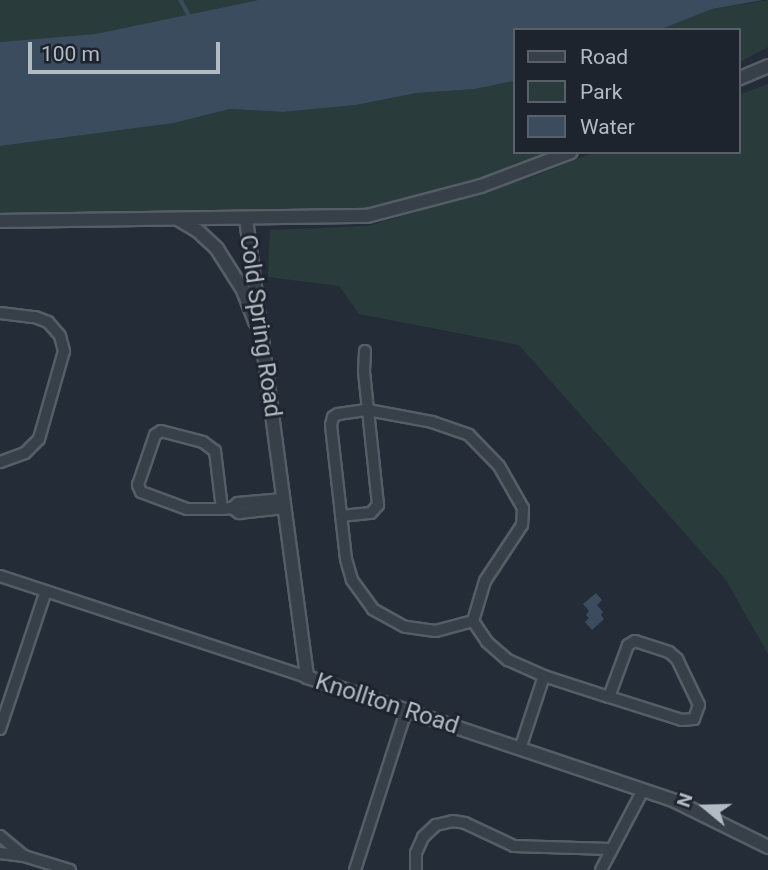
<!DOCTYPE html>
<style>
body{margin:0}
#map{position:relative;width:768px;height:870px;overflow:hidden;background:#242d37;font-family:Roboto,sans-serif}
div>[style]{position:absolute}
.green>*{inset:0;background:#293b3a}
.water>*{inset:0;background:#3b4c5e}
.stream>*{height:3.5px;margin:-1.75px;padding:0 1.75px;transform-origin:1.75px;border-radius:1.75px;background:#3b4c5e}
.roads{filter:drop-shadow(2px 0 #555d66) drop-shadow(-2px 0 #555d66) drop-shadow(0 2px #555d66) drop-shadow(0 -2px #555d66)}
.minor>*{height:10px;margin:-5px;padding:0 5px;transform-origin:5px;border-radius:5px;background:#373f48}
.tertiary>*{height:12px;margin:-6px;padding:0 6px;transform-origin:6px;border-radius:6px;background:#373f48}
span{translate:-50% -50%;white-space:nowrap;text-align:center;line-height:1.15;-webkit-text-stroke:6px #1d242d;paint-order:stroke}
.street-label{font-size:24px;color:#b2bac4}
.legend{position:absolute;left:513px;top:28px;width:228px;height:126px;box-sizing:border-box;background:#1d242d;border:2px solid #596069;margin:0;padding:9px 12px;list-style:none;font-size:21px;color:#b2bac4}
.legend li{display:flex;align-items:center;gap:14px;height:35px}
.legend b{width:35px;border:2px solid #596069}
.north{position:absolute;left:670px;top:772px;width:70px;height:70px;-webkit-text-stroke:5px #1d242d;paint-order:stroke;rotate:289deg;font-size:19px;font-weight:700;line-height:28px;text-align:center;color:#b2bac4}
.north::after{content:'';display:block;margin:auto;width:24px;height:32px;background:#b2bac4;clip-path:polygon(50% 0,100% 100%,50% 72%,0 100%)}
.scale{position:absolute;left:28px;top:42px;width:192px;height:32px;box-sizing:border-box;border:4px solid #b2bac4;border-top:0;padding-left:9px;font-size:21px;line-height:24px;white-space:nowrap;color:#b2bac4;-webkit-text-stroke:5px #1d242d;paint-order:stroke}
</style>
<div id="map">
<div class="green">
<div style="clip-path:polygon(0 0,258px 0,96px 35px,0 42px)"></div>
<div style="clip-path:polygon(768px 0,768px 47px,738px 63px,738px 30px,659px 30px,712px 9px)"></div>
<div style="clip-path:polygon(514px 81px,514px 152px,549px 152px,459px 186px,367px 210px,0 216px,0 146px,174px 123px,230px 109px,283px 112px,356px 105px,417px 93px,475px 89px)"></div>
<div style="clip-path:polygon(768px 84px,768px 654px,726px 580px,519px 345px,359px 314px,339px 286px,268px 277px,270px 230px,368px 226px,532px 177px,595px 152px,738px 152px,738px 95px)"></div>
</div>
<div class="water">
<div style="clip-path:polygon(258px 0,763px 0,712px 9px,659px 30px,514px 30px,514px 81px,475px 89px,417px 93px,356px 105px,283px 112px,230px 109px,174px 123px,0 146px,0 42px,96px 34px)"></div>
<div style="clip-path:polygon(596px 593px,602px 600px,597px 605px,603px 612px,601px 615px,604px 619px,592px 630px,585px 622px,589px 618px,586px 615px,589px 611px,583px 604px)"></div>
</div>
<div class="stream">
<div style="left:181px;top:0;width:17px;rotate:62deg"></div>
</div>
<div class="roads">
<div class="minor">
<div style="left:0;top:313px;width:35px;rotate:7deg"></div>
<div style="left:35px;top:317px;width:14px;rotate:21deg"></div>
<div style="left:48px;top:322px;width:18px;rotate:49deg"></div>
<div style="left:60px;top:336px;width:16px;rotate:75deg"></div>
<div style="left:64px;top:351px;width:91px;rotate:105.9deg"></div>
<div style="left:39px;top:439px;width:20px;rotate:135deg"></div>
<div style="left:25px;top:453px;width:27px;rotate:160deg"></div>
<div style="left:368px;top:410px;width:65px;rotate:10.6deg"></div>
<div style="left:432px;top:422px;width:39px;rotate:19deg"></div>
<div style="left:469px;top:435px;width:43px;rotate:45.9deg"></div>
<div style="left:499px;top:466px;width:48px;rotate:60.3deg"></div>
<div style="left:523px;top:508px;width:17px;rotate:93deg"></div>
<div style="left:522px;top:525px;width:67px;rotate:123.5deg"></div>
<div style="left:485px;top:581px;width:42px;rotate:106.7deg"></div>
<div style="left:473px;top:621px;width:39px;rotate:165deg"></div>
<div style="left:435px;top:631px;width:30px;rotate:-172deg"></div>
<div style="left:405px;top:627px;width:37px;rotate:-151deg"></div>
<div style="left:373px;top:609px;width:36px;rotate:-126deg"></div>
<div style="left:352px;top:580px;width:22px;rotate:-106deg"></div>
<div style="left:346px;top:559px;width:135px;rotate:-96.4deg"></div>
<div style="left:331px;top:425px;width:8px;rotate:-76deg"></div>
<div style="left:333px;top:417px;width:6px;rotate:-31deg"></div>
<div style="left:338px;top:414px;width:30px;rotate:-8deg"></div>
<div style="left:161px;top:431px;width:43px;rotate:14.7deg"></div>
<div style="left:203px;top:442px;width:15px;rotate:37deg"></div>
<div style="left:215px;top:451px;width:58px;rotate:83.1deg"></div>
<div style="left:222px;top:509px;width:35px;rotate:180deg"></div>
<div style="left:187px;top:509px;width:49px;rotate:-159.7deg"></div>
<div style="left:141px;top:492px;width:8px;rotate:-113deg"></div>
<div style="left:138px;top:485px;width:53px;rotate:-71.2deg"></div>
<div style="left:155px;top:435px;width:7px;rotate:-34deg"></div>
<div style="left:232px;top:508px;width:8px;rotate:-40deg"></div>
<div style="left:238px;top:503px;width:45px;rotate:-5.1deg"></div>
<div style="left:222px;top:509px;width:10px;rotate:-6deg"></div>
<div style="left:232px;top:508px;width:9px;rotate:36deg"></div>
<div style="left:239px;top:513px;width:45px;rotate:-6.3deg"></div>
<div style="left:341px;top:516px;width:30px;rotate:-6deg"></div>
<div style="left:371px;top:513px;width:11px;rotate:-49deg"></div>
<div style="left:378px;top:505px;width:135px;rotate:-96deg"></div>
<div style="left:364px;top:371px;width:20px;rotate:-87deg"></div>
<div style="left:0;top:576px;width:323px;rotate:18.2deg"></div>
<div style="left:473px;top:621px;width:25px;rotate:56deg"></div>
<div style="left:487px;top:642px;width:28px;rotate:41deg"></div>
<div style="left:508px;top:660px;width:39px;rotate:24deg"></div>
<div style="left:544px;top:676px;width:68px;rotate:17.9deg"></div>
<div style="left:635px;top:641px;width:36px;rotate:18deg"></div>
<div style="left:669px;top:652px;width:11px;rotate:41deg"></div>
<div style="left:677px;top:659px;width:51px;rotate:64.4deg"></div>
<div style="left:699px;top:705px;width:15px;rotate:110deg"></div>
<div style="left:694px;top:719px;width:12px;rotate:175deg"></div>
<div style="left:682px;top:720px;width:77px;rotate:-162.5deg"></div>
<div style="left:609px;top:697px;width:55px;rotate:-69.9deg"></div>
<div style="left:628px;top:645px;width:8px;rotate:-30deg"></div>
<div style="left:0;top:729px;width:145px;rotate:-71.6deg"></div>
<div style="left:520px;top:749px;width:77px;rotate:-71.8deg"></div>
<div style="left:0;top:836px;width:31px;rotate:40deg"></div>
<div style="left:24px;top:856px;width:48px;rotate:16.9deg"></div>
<div style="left:0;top:853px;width:24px;rotate:7deg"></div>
<div style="left:355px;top:870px;width:167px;rotate:-72.2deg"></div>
<div style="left:416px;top:870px;width:17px;rotate:-90deg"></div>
<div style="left:416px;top:853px;width:17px;rotate:-66deg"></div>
<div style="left:423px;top:837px;width:18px;rotate:-43deg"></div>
<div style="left:436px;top:825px;width:17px;rotate:-13deg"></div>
<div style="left:453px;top:821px;width:12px;rotate:9deg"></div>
<div style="left:465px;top:823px;width:54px;rotate:25.1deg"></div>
<div style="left:514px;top:846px;width:96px;rotate:1.8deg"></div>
<div style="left:601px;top:870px;width:90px;rotate:-62.3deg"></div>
</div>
<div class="tertiary">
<div style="left:738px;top:79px;width:33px;rotate:-23deg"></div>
<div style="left:178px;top:219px;width:23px;rotate:31deg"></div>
<div style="left:198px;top:231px;width:26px;rotate:43deg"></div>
<div style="left:217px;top:249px;width:49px;rotate:57.6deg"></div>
<div style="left:243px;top:290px;width:34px;rotate:69deg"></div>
<div style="left:246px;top:219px;width:462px;rotate:82.4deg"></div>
<div style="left:307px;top:677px;width:388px;rotate:18.6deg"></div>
<div style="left:675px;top:801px;width:104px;rotate:26.3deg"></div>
<div style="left:0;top:221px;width:367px;rotate:-0.8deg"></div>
<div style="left:367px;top:216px;width:118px;rotate:-14.7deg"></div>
<div style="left:481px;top:186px;width:96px;rotate:-20.7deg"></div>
</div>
</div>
<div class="street-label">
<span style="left:260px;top:326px;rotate:82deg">Cold Spring Road</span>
<span style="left:387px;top:704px;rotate:18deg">Knollton Road</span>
</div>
<ul class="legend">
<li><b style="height:9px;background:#373f48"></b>Road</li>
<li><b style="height:19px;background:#293b3a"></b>Park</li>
<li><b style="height:19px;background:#3b4c5e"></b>Water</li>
</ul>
<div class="north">N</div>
<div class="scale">100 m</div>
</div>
